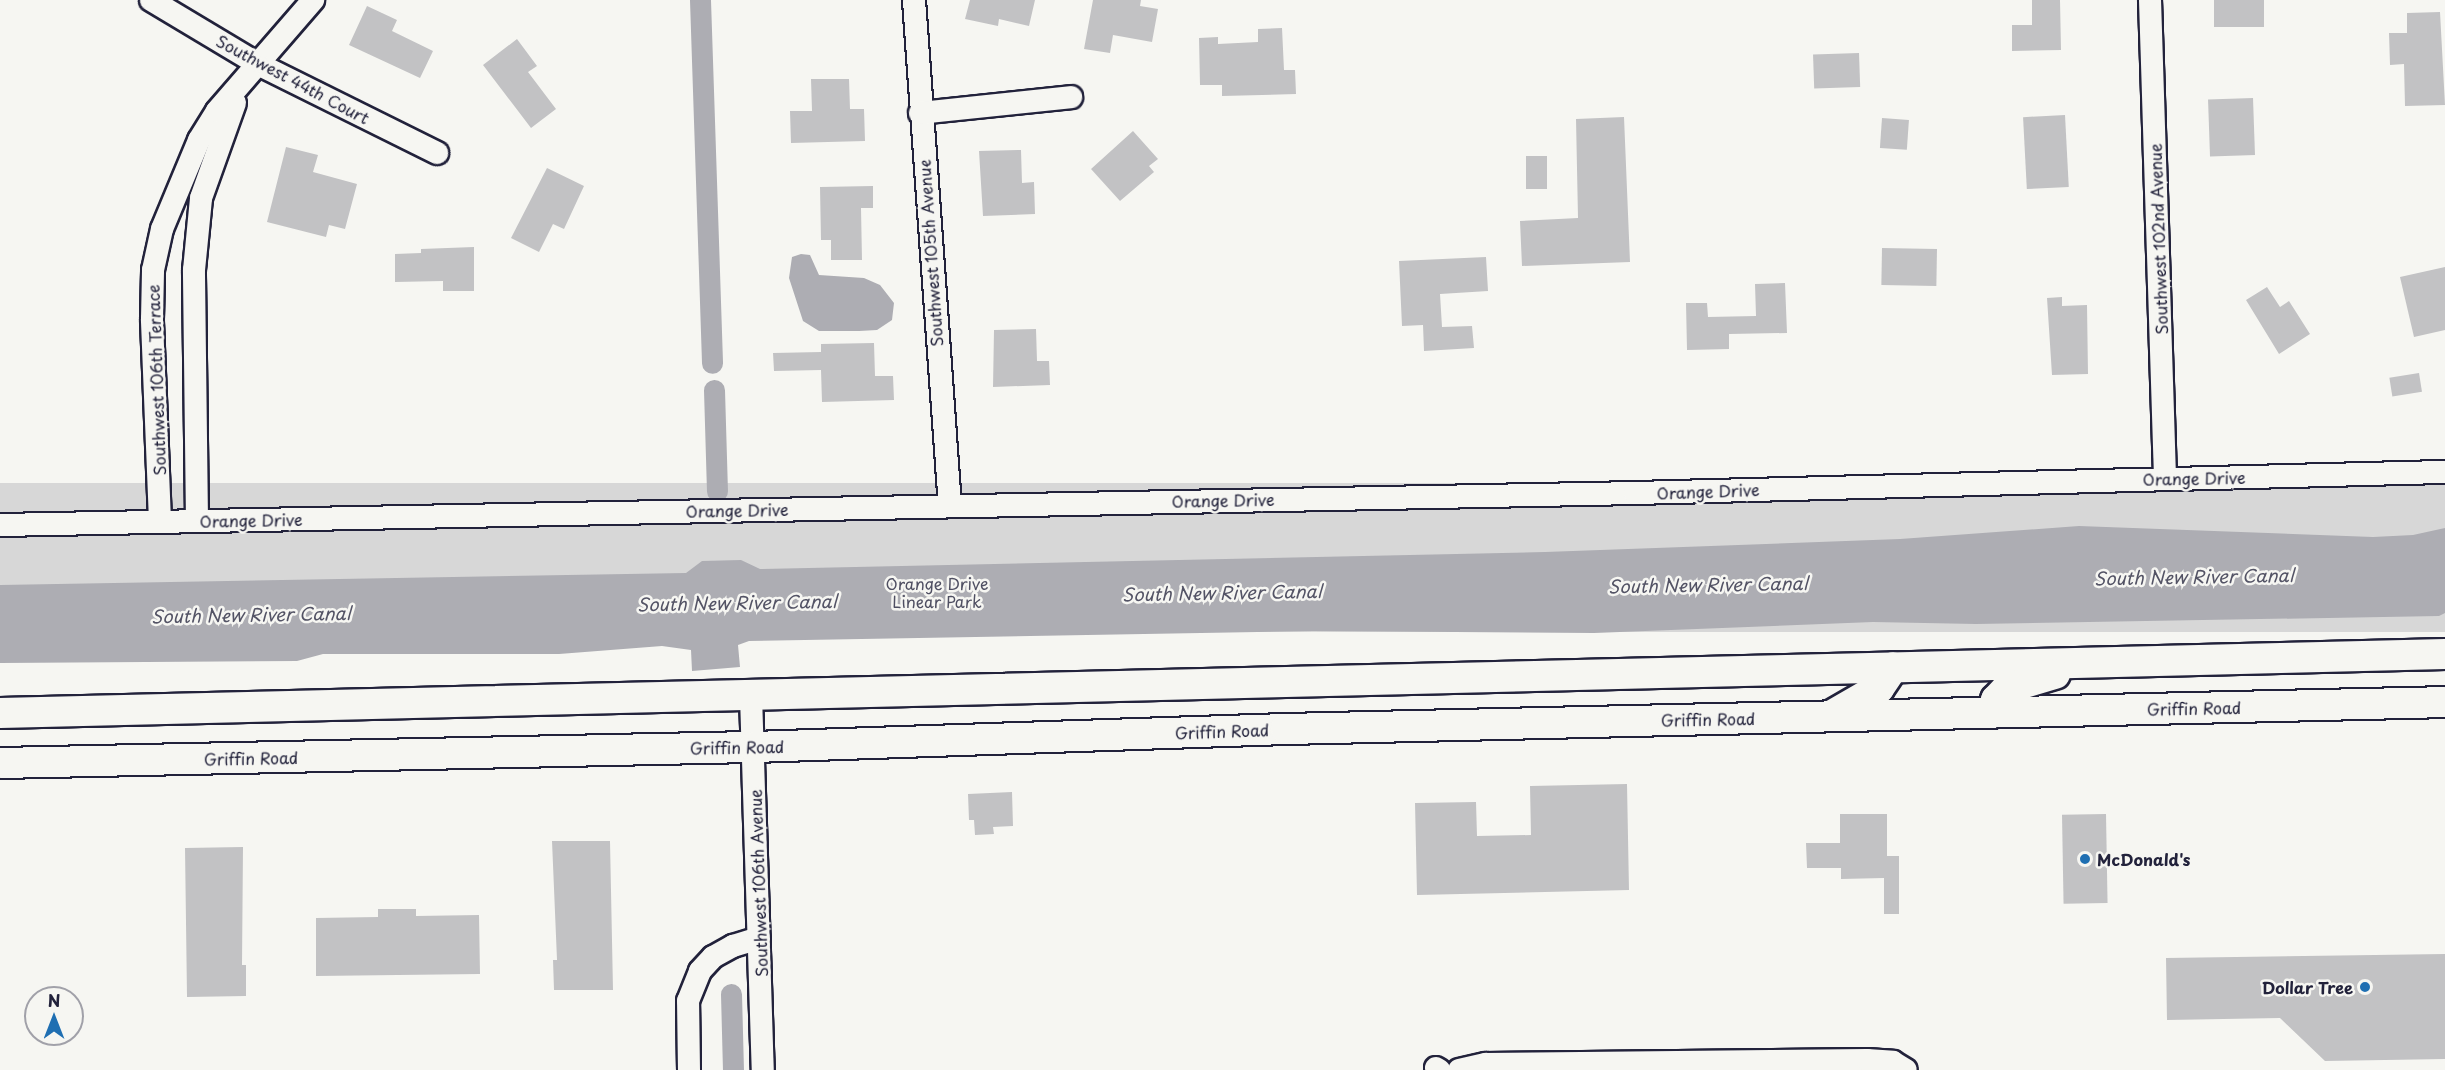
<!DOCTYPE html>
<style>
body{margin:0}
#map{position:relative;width:2445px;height:1070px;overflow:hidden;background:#f6f6f2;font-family:"Playpen Sans",sans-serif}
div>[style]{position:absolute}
.green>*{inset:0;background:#d7d7d7;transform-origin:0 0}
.water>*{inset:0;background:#adadb3}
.canal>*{height:21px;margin:-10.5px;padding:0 10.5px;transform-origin:10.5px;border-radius:10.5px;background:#adadb3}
.building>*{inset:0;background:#c2c2c4;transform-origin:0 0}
.roads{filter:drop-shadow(2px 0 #22223b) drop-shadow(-2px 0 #22223b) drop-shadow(0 2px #22223b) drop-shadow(0 -2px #22223b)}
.minor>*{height:22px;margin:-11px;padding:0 11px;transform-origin:11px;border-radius:11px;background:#f6f6f2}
.major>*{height:30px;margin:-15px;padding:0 15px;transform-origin:15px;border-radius:15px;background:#f6f6f2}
.dots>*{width:16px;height:16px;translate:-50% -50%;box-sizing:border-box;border:3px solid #f6f6f2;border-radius:50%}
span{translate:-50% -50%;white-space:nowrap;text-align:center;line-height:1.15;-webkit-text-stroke:5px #f6f6f2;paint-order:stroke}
.street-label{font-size:16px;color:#22223b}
.park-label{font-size:16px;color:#4f4f62}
.poi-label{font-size:16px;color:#22223b;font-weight:700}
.left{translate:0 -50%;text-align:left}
.right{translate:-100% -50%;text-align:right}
.water-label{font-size:18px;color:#535365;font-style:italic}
.north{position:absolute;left:24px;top:986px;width:60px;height:60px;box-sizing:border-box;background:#f6f6f2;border:2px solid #a1a1a9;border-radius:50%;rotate:0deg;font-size:16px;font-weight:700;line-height:24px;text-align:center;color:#22223b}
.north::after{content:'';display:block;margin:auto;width:21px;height:27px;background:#1f6fb2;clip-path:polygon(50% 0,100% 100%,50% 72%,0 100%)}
</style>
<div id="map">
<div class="green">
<div style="left:2445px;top:483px;width:149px;height:2446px;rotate:90deg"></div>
</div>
<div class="water">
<div style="clip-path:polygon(801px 254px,810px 255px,819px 275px,864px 278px,880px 285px,894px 303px,892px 320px,877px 330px,859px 331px,819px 331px,803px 321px,789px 278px,792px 257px)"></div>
<div style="clip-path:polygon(2079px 526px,2373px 537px,2413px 535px,2445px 528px,2445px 613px,2439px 616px,1976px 624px,1873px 622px,1594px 633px,1313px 631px,749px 641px,738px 645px,740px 667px,692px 671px,691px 650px,662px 646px,559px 654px,323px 654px,297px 661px,0 663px,0 585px,686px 573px,702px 561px,741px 560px,760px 569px,1545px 552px,1900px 539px)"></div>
</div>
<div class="canal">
<div style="left:700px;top:0;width:363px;rotate:88.1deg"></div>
<div style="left:714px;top:390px;width:101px;rotate:88.3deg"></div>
<div style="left:731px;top:994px;width:76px;rotate:88.5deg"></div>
</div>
<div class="building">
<div style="clip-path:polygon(970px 0,1035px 0,1029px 26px,999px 19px,998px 26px,965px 19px)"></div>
<div style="clip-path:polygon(1093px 0,1141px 0,1140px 6px,1158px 9px,1152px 42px,1113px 35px,1110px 53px,1084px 49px)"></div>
<div style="clip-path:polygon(2032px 0,2060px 0,2061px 50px,2012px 51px,2012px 25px,2032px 25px)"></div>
<div style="left:2264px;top:0;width:27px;height:50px;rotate:90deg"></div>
<div style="clip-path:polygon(367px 6px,397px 20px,392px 31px,433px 51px,420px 78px,349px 45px)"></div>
<div style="clip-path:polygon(2440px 12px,2445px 105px,2405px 106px,2404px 64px,2390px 65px,2389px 33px,2407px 33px,2407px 13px)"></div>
<div style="clip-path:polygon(1282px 28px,1284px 70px,1295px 70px,1296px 94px,1222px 96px,1222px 85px,1200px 85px,1199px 38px,1218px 37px,1218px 44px,1258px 42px,1258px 29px)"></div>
<div style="clip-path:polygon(517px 39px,537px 66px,528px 72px,556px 109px,531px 128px,483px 65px)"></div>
<div style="left:1859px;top:53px;width:34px;height:46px;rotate:88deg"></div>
<div style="clip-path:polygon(811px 79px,849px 79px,850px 109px,864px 109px,865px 141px,791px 143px,790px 111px,812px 111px)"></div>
<div style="left:2253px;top:98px;width:57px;height:45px;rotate:88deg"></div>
<div style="left:2065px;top:115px;width:72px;height:42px;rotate:87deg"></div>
<div style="clip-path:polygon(1624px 117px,1630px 262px,1522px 266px,1520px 221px,1578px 218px,1576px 119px)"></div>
<div style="left:1882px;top:118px;width:27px;height:30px;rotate:4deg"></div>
<div style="clip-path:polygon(1133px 131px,1158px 159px,1149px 166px,1154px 172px,1120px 201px,1091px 169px)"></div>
<div style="clip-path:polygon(286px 147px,318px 155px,313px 172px,357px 184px,345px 229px,329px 225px,326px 237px,267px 222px)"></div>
<div style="clip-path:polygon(1021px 150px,1022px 183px,1034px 182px,1035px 214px,983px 216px,979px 151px)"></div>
<div style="left:1526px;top:156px;width:21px;height:33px"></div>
<div style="clip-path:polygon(547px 168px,584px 186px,564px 229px,553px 224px,539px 252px,511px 238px)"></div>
<div style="clip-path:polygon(873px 186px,873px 208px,861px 208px,862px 260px,831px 260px,831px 240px,821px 240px,820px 187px)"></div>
<div style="clip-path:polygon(474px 247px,474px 291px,443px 291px,443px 281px,395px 282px,395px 254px,421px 253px,421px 249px)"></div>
<div style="left:1882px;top:248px;width:55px;height:37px;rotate:1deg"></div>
<div style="clip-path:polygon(1486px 257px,1488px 291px,1440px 294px,1442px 327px,1472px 326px,1474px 348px,1424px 351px,1423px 325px,1402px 326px,1399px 261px)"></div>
<div style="clip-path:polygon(2445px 267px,2445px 330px,2414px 337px,2400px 277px)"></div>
<div style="clip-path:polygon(1785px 283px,1787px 333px,1729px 334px,1729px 349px,1687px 350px,1686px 303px,1707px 303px,1708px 317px,1756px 316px,1755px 284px)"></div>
<div style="clip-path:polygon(2267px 287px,2280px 307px,2289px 301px,2310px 334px,2279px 354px,2246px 300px)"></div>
<div style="clip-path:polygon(2062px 297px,2062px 306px,2087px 305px,2088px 374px,2052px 375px,2047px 298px)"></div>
<div style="clip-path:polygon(1036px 329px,1037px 361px,1049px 361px,1050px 385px,993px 387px,994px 330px)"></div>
<div style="clip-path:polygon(874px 343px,875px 376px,893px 376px,894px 400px,822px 402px,821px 370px,774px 371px,773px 353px,821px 352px,821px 344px)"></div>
<div style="left:2419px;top:373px;width:19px;height:30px;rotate:81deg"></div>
<div style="clip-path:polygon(1627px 784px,1629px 890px,1417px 895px,1415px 803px,1476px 802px,1477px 836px,1531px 835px,1530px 786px)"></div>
<div style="clip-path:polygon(1012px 792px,1013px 826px,993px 827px,994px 834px,975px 835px,974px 820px,969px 820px,968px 794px)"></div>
<div style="clip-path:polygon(1840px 814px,1887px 814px,1887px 856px,1899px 856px,1899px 914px,1884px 914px,1884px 878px,1841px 879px,1841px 868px,1807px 868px,1806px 843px,1840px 843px)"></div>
<div style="left:2106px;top:814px;width:89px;height:44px;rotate:89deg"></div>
<div style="clip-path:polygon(552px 841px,610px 841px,613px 990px,554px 990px,553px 960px,557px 960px)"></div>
<div style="clip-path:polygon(243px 847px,242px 965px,246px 965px,246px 996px,187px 997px,185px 848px)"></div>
<div style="clip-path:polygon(378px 909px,416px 909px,416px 916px,479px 915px,480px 974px,316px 976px,316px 918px,378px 917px)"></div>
<div style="clip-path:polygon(2445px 954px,2445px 1059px,2325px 1061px,2280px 1018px,2167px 1020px,2166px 958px)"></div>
</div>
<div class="roads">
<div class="minor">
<div style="left:151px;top:0;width:125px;rotate:30.9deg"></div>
<div style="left:258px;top:64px;width:200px;rotate:26.4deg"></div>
<div style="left:914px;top:0;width:507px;rotate:85.93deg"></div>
<div style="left:2150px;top:0;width:479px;rotate:88.2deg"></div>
<div style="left:920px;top:113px;width:152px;rotate:-6deg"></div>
<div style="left:160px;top:521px;width:202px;rotate:-92.3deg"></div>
<div style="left:152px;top:319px;width:49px;rotate:-88.8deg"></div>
<div style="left:153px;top:270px;width:42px;rotate:-77.6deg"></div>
<div style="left:162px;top:229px;width:96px;rotate:-67.4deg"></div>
<div style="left:199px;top:140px;width:34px;rotate:-58deg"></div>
<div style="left:217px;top:111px;width:147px;rotate:-49.1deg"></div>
<div style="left:197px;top:521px;width:251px;rotate:-90.7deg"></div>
<div style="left:194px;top:270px;width:72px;rotate:-84.4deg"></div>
<div style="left:201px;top:198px;width:101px;rotate:-70.3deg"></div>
<div style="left:0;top:525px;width:1635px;rotate:-1.12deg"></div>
<div style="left:1635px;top:493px;width:810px;rotate:-1.49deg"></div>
<div style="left:751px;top:696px;width:374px;rotate:88.2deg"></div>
<div style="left:1436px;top:1068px;width:4px;rotate:34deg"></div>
<div style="left:689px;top:1070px;width:69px;rotate:-90.8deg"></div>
<div style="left:688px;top:1001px;width:32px;rotate:-68deg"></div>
<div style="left:700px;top:971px;width:19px;rotate:-47deg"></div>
<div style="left:713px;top:957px;width:23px;rotate:-29deg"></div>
<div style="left:733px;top:946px;width:27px;rotate:-17deg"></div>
<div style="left:1459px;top:1070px;width:28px;rotate:-13deg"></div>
<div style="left:1486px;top:1064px;width:381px;rotate:-0.6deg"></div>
<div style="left:1867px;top:1060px;width:26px;rotate:4deg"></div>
<div style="left:1893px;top:1062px;width:15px;rotate:32deg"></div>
</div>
<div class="major">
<div style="left:0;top:713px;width:2446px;rotate:-1.38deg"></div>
<div style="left:1992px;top:713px;width:14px;rotate:-73deg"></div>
<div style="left:1996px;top:700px;width:16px;rotate:-47deg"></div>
<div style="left:2007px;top:688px;width:50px;rotate:-16.3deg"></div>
<div style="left:1834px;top:714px;width:52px;rotate:-30deg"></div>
<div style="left:1879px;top:688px;width:25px;rotate:-56deg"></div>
<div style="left:0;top:763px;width:754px;rotate:-1.22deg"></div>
<div style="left:754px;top:747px;width:532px;rotate:-1.94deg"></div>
<div style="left:1286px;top:729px;width:1159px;rotate:-1.33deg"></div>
</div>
</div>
<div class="dots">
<div style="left:2085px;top:859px;background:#1f6fb2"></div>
<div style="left:2365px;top:987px;background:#1f6fb2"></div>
</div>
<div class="street-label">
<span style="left:293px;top:79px;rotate:28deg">Southwest 44th Court</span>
<span style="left:2158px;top:239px;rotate:-92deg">Southwest 102nd Avenue</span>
<span style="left:930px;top:253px;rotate:-94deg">Southwest 105th Avenue</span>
<span style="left:156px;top:380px;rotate:-92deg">Southwest 106th Terrace</span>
<span style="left:2194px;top:478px;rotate:-1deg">Orange Drive</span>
<span style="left:1708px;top:491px;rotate:-2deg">Orange Drive</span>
<span style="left:1223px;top:500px;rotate:-1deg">Orange Drive</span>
<span style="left:737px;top:510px;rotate:-1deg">Orange Drive</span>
<span style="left:251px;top:520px;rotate:-1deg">Orange Drive</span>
<span style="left:2194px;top:708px;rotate:-1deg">Griffin Road</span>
<span style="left:1708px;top:719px;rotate:-1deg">Griffin Road</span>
<span style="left:1222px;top:731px;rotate:-2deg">Griffin Road</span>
<span style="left:737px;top:747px;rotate:-1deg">Griffin Road</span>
<span style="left:251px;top:758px;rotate:-1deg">Griffin Road</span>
<span style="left:758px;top:883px;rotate:-92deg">Southwest 106th Avenue</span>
</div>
<div class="park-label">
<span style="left:937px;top:592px">Orange Drive<br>Linear Park</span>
</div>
<div class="poi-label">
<span class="left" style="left:2097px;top:859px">McDonald's</span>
<span class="right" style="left:2353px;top:987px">Dollar Tree</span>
</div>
<div class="water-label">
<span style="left:2194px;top:577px;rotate:-1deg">South New River Canal</span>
<span style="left:1708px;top:585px;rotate:-1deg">South New River Canal</span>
<span style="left:1222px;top:593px;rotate:-1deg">South New River Canal</span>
<span style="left:737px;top:603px;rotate:-1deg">South New River Canal</span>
<span style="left:251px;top:615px;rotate:-1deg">South New River Canal</span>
</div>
<div class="north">N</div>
</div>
